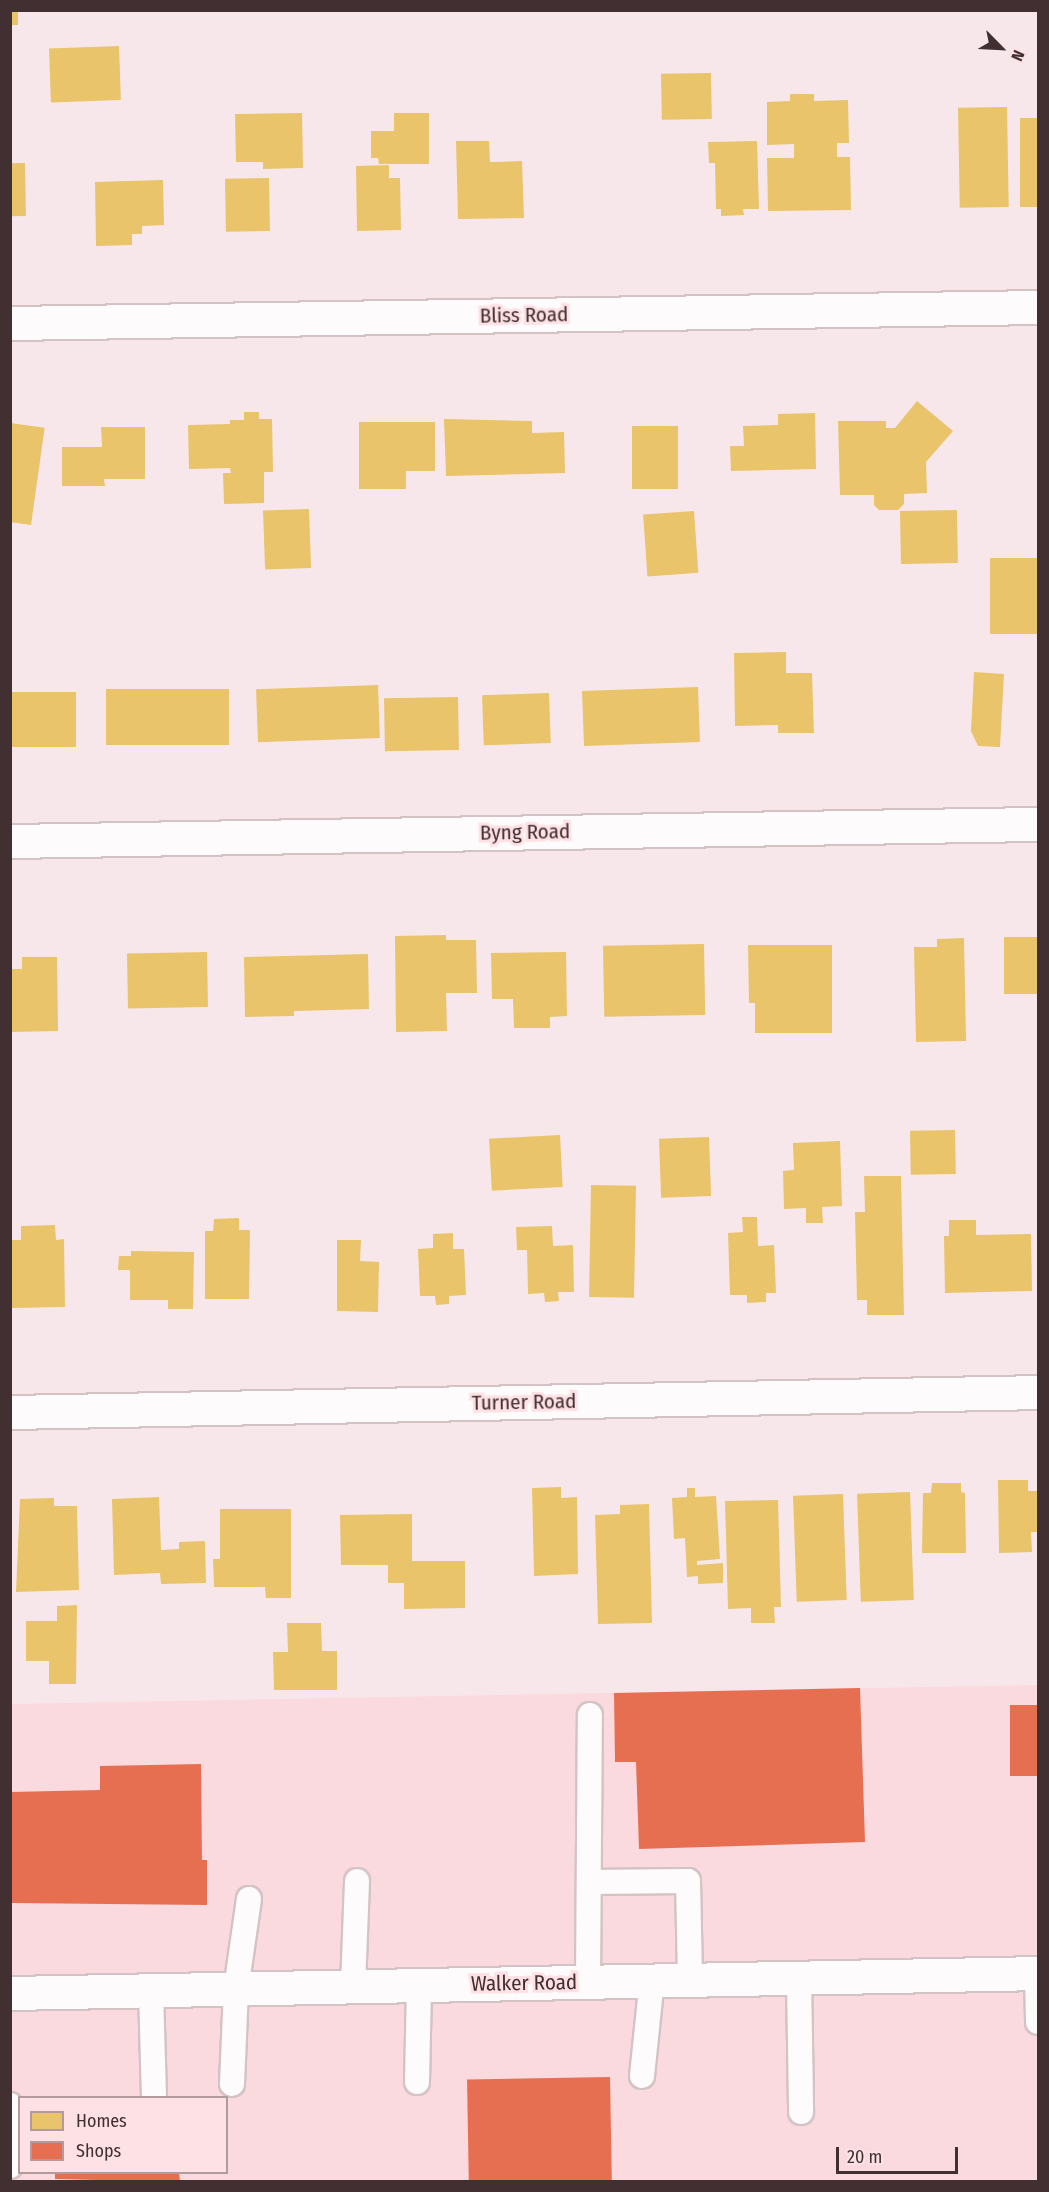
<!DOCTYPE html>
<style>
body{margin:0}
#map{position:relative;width:1049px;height:2192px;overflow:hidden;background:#f8e7ea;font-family:"Fira Sans Condensed",sans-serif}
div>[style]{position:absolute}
.built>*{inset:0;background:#fbdadf}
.homes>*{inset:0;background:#e9c46a;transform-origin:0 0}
.shops>*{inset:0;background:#e76f51;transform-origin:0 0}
.roads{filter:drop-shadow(2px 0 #d3c3c5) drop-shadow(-2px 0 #d3c3c5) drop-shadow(0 2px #d3c3c5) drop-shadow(0 -2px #d3c3c5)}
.lane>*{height:24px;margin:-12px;padding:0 12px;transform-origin:12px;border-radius:12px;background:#fefbfc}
.street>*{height:33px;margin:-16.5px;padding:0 16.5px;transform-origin:16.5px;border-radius:16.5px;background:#fefbfc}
.secondary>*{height:33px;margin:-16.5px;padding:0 16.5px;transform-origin:16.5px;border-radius:16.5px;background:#fefbfc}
span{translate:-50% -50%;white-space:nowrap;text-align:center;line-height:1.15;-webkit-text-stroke:6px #fee1e5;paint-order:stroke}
.street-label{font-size:21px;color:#412f31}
.frame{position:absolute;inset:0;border:12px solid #412f31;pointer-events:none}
.legend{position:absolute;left:18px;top:2096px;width:210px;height:78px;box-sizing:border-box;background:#fee1e5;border:2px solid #b29a9d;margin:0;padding:8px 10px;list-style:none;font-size:18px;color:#412f31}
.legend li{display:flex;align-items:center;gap:12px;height:30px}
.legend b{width:30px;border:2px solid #b29a9d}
.north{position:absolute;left:971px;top:18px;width:60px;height:60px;-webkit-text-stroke:4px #fee1e5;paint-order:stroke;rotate:114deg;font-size:16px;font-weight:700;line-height:24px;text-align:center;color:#412f31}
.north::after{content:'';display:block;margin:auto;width:21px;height:27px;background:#412f31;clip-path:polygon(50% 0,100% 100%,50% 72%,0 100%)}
.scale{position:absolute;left:836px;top:2147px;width:122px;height:27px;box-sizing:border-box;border:3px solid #412f31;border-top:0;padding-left:8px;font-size:18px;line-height:21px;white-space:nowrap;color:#412f31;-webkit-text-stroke:4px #fee1e5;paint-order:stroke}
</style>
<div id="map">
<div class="built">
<div style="clip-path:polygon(evenodd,1038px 1685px,1038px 2181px,11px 2181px,10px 1704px,1038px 1685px,20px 2098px,226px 2098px,226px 2172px,20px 2172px,20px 2098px)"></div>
</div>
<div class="homes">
<div style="left:10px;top:10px;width:8px;height:15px"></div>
<div style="left:119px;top:46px;width:54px;height:70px;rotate:88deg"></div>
<div style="left:711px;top:73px;width:46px;height:50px;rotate:89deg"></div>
<div style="clip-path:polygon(790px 94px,814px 94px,814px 101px,848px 100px,849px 143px,837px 143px,837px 157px,850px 157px,851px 210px,768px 211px,767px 158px,794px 158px,794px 144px,767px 145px,767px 102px,790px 101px)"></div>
<div style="left:1007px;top:107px;width:100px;height:49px;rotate:89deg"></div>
<div style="clip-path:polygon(302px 113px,303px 168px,263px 169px,263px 162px,236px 162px,235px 114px)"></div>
<div style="clip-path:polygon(394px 113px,429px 113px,429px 164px,379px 164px,378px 158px,371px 158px,371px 131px,394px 131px)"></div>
<div style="left:1020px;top:118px;width:18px;height:89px"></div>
<div style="clip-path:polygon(456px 141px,489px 141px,490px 162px,522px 161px,524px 218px,458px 219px)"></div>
<div style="clip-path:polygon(757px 141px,759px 209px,743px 209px,744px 215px,721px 216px,721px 209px,716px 209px,715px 163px,709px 163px,708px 142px)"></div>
<div style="left:25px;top:163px;width:53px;height:15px;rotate:89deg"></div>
<div style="clip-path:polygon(389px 165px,389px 178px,400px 178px,401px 230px,357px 231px,356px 166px)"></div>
<div style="left:269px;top:178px;width:53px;height:44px;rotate:89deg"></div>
<div style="clip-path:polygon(163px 180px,164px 225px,142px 226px,142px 234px,132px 234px,132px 245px,96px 246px,95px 182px)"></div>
<div style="clip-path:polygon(917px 401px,953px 431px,926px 462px,927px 493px,904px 494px,904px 504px,898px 510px,879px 510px,874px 505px,874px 495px,840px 495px,838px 421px,886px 421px,886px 428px,895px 428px)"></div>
<div style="clip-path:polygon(244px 412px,259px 412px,259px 419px,272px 419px,273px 472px,264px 472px,264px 503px,224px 504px,223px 473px,231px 473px,230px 468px,189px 469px,188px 425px,230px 424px,230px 420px,244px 420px)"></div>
<div style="clip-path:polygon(815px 413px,816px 469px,731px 471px,730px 446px,744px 446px,743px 426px,778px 425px,778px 414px)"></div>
<div style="clip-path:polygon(444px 419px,532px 421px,532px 433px,564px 432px,565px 473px,446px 476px)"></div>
<div style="clip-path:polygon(359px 422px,435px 422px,435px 471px,406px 471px,406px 489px,359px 489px)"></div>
<div style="left:10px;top:423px;width:35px;height:98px;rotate:8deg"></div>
<div style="left:632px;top:426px;width:46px;height:63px"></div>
<div style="clip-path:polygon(101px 427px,145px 427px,145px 479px,104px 479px,105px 486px,62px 486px,62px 447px,102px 447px)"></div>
<div style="left:309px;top:509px;width:59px;height:46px;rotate:88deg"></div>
<div style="left:957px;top:510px;width:53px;height:57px;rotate:89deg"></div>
<div style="left:694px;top:511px;width:62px;height:51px;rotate:86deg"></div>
<div style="left:1038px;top:558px;width:76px;height:48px;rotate:90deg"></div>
<div style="clip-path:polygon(786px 652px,786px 673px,812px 673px,814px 733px,778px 733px,778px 725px,735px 726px,734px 653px)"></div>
<div style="clip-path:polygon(974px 672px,1004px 674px,1000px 747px,978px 746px,971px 731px)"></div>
<div style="left:378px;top:685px;width:53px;height:122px;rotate:88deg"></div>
<div style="left:698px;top:687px;width:55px;height:116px;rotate:88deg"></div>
<div style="left:106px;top:689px;width:123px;height:56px"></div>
<div style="left:76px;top:692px;width:55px;height:66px;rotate:90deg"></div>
<div style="left:549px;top:693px;width:50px;height:67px;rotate:88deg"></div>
<div style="left:458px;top:697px;width:53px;height:74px;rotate:89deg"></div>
<div style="clip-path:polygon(446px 935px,446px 940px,476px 940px,477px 993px,446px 993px,447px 1031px,396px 1032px,395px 936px)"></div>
<div style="left:1004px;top:937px;width:34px;height:57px"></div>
<div style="clip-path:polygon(964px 938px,966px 1041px,916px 1042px,914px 947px,937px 947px,937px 939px)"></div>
<div style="left:704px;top:944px;width:71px;height:101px;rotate:89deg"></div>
<div style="clip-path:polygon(748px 945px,832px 945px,832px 1033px,755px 1033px,755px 1003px,749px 1003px)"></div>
<div style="left:207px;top:952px;width:55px;height:80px;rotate:89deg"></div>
<div style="clip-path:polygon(566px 952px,567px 1016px,550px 1017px,550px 1028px,514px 1028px,513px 999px,492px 999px,491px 953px)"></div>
<div style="clip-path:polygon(368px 954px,369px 1009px,294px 1011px,294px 1016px,245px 1017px,244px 957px)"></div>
<div style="clip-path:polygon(22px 957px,57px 957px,58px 1031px,10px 1032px,10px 969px,22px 969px)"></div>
<div style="left:955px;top:1130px;width:44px;height:45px;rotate:89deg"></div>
<div style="left:560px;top:1135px;width:52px;height:71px;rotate:87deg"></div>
<div style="left:709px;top:1137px;width:59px;height:50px;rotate:88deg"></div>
<div style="clip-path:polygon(840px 1141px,842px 1206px,822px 1207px,823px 1223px,806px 1223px,806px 1208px,784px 1209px,783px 1171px,794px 1170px,793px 1143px)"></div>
<div style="clip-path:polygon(864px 1176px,901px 1176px,904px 1315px,867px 1315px,867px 1300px,857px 1300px,855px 1212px,865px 1212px)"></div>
<div style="left:591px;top:1185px;width:45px;height:112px;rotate:1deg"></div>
<div style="clip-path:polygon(742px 1217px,757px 1217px,758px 1246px,774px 1245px,776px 1293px,766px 1293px,766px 1302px,747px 1303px,747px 1295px,730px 1295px,728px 1233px,743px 1232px)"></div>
<div style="clip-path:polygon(239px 1218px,239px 1230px,250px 1230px,249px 1299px,205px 1299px,205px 1231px,213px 1231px,214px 1219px)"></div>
<div style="clip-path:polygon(949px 1220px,976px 1220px,976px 1235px,1031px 1234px,1032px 1291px,945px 1293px,944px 1236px,949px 1236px)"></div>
<div style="clip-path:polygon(55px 1225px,56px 1240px,64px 1239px,65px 1307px,10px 1308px,10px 1240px,21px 1240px,21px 1226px)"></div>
<div style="clip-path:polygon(552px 1226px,553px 1246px,573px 1245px,574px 1292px,558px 1292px,559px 1301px,545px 1302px,544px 1293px,528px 1294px,527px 1250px,517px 1250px,516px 1227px)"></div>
<div style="clip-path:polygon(453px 1233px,453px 1249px,464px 1249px,466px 1295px,449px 1296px,449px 1304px,436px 1305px,435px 1296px,420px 1296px,418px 1249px,433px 1248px,433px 1234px)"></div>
<div style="clip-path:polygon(337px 1240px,361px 1240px,360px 1261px,379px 1262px,378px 1312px,337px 1311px)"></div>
<div style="clip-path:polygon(131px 1251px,194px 1252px,193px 1309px,168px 1309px,168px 1300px,130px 1300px,130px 1270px,118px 1270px,119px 1256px,131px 1256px)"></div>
<div style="clip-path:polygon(998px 1480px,1028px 1480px,1028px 1491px,1038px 1491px,1038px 1532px,1031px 1532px,1032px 1552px,999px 1553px)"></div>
<div style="clip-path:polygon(932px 1483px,961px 1483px,961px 1492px,965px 1493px,966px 1553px,922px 1553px,923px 1493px,931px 1493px)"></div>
<div style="clip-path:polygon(561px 1487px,561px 1498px,577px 1497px,578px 1574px,534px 1576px,532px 1488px)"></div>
<div style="clip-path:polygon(687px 1488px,695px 1488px,695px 1497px,716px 1496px,720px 1559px,697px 1561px,697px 1565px,723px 1563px,723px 1583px,698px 1584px,698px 1576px,687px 1577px,685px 1538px,674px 1539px,672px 1498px,687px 1497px)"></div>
<div style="left:910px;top:1492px;width:108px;height:53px;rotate:88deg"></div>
<div style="left:843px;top:1494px;width:106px;height:50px;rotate:88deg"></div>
<div style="clip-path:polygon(159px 1497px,161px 1550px,179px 1549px,179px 1542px,205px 1541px,206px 1583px,161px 1584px,160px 1573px,114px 1575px,112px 1499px)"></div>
<div style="clip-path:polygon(54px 1498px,54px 1506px,77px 1506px,79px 1590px,16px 1592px,20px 1499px)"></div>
<div style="clip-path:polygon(778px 1500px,781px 1607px,774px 1607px,775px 1623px,751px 1623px,751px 1608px,728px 1609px,725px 1501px)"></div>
<div style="clip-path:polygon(649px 1504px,652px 1623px,598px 1624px,595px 1515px,620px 1514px,620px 1505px)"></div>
<div style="clip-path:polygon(220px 1509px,291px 1509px,291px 1598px,266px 1598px,265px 1587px,214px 1587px,213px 1559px,220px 1559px)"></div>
<div style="clip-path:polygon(412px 1514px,412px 1561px,465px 1561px,465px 1608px,404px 1609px,404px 1583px,388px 1583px,388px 1565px,341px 1565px,340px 1515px)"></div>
<div style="clip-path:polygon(77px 1605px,76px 1684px,49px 1684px,49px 1661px,26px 1661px,26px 1621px,57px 1621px,57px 1606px)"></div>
<div style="clip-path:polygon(287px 1623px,321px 1623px,322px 1651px,337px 1651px,337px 1690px,274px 1690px,273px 1652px,288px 1652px)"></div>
</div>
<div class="shops">
<div style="clip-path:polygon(860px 1688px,865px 1842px,639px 1849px,636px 1762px,615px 1762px,614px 1693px)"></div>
<div style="left:1038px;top:1705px;width:71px;height:28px;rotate:90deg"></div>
<div style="clip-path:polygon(201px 1764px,202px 1860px,207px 1860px,207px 1905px,10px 1903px,10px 1792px,100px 1790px,100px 1766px)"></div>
<div style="left:610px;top:2077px;width:105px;height:143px;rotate:89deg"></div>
<div style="clip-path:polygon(55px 2172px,179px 2172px,180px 2182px,55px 2179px)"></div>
</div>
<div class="roads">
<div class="lane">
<div style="left:589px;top:1882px;width:99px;rotate:-0.6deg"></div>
<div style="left:688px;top:1881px;width:99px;rotate:88.8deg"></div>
<div style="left:1037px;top:1973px;width:49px;rotate:88.8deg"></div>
<div style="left:799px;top:1978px;width:134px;rotate:89.1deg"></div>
<div style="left:588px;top:1982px;width:267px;rotate:-89.6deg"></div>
<div style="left:353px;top:1986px;width:105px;rotate:-87.8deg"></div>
<div style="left:151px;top:1990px;width:108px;rotate:88.4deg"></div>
<div style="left:642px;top:2076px;width:97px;rotate:-84.1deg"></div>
<div style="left:417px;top:2082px;width:97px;rotate:-88.8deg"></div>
<div style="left:232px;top:2084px;width:95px;rotate:-87.6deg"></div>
<div style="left:236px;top:1989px;width:91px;rotate:-81.8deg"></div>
<div style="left:10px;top:2105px;width:61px;rotate:90deg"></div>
</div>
<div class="street">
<div style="left:10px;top:323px;width:1028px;rotate:-0.89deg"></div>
<div style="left:10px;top:841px;width:1028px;rotate:-0.95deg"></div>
<div style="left:10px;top:1412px;width:1028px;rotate:-1.11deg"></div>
</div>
<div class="secondary">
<div style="left:10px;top:1993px;width:1028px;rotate:-1.11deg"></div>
</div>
</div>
<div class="street-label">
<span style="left:524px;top:315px;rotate:-1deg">Bliss Road</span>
<span style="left:525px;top:832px;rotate:-1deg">Byng Road</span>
<span style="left:524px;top:1402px;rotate:-1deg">Turner Road</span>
<span style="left:524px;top:1983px;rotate:-1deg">Walker Road</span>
</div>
<div class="frame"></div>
<ul class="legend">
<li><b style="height:16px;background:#e9c46a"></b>Homes</li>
<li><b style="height:16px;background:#e76f51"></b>Shops</li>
</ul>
<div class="north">N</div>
<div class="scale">20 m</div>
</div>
